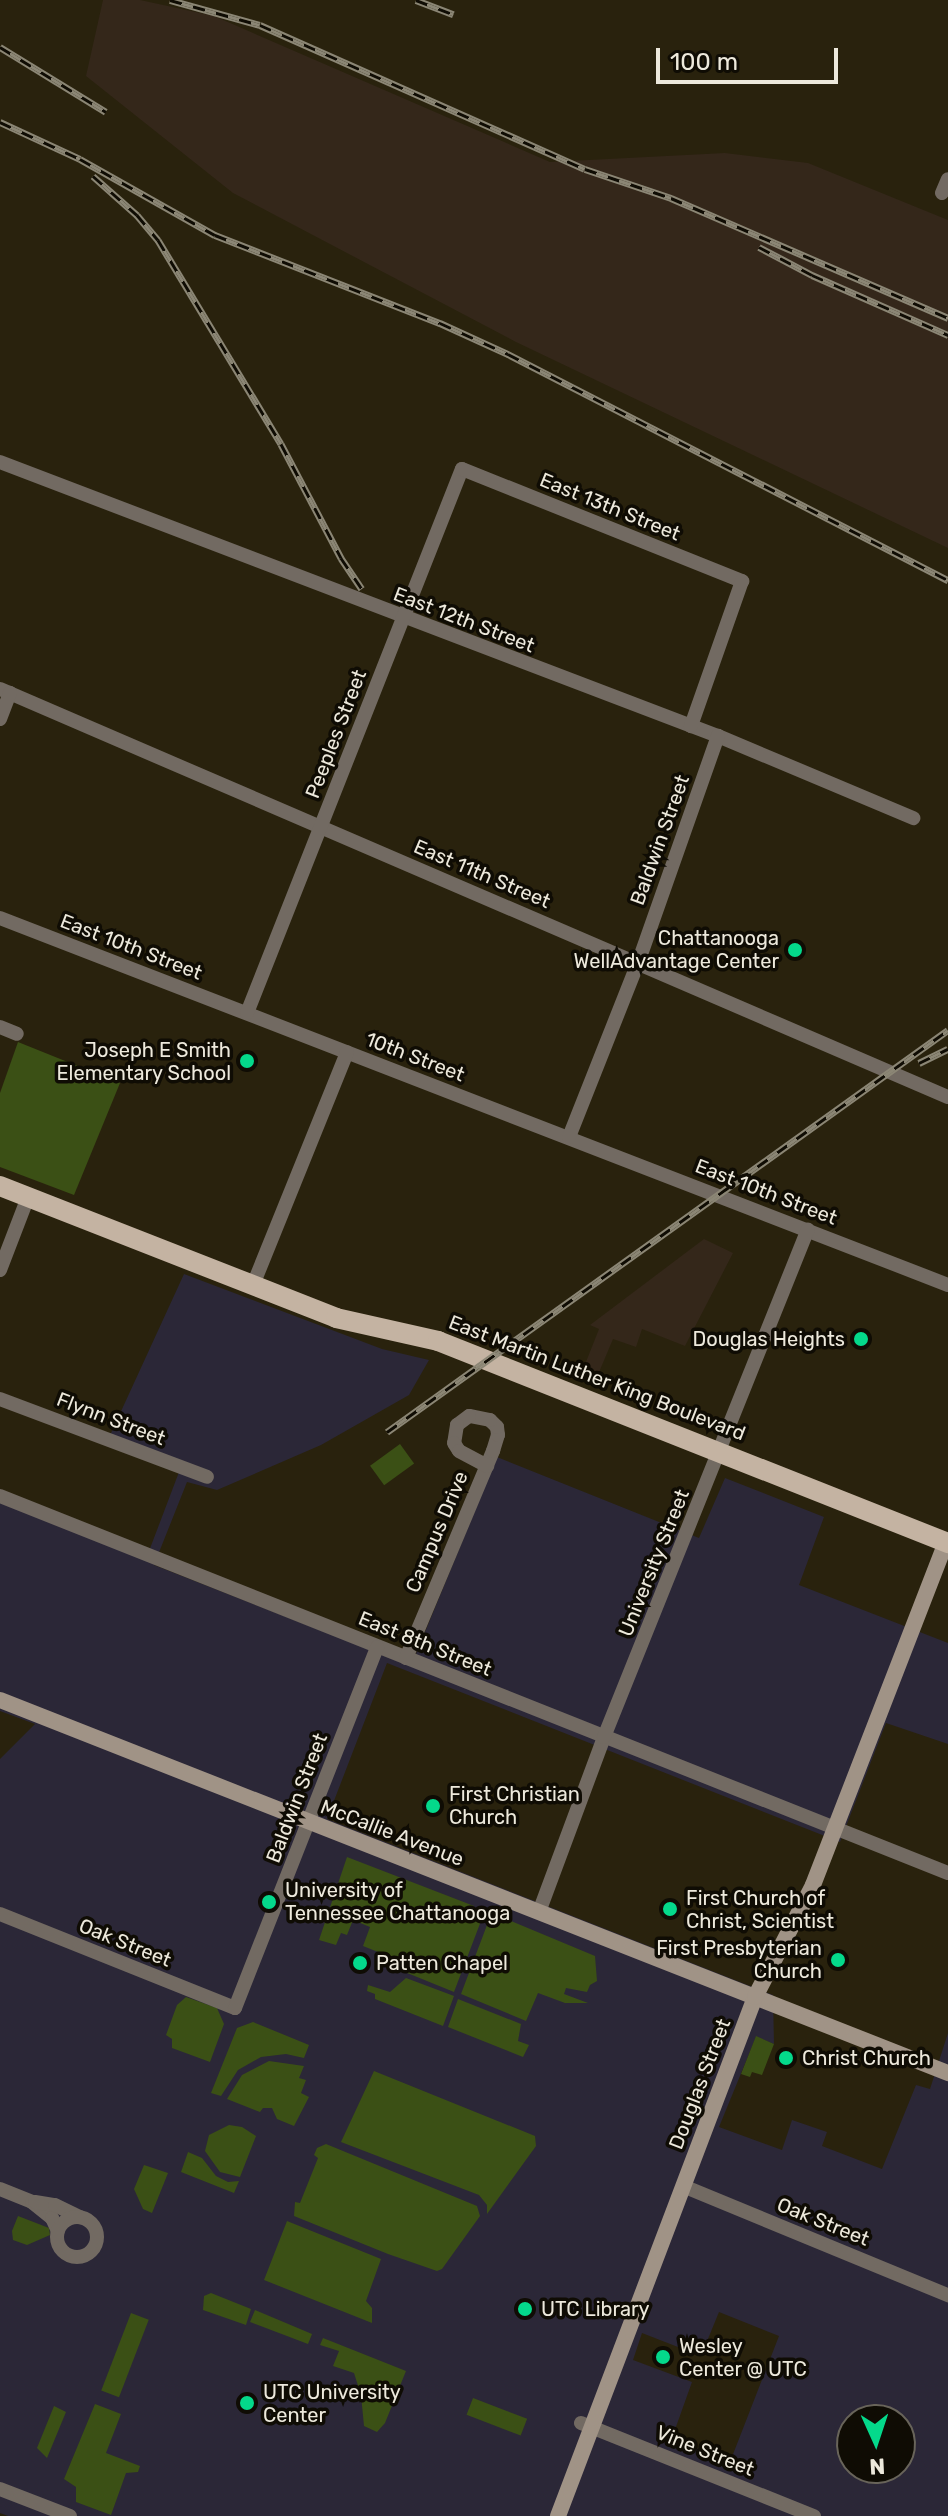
<!DOCTYPE html>
<style>
body{margin:0}
#map{position:relative;width:948px;height:2516px;overflow:hidden;background:#29220d;font-family:Rubik,sans-serif}
div>[style]{position:absolute}
.industrial>*{inset:0;background:#34271a}
.education>*{inset:0;background:#2b2737}
.green>*{inset:0;background:#3b5015;transform-origin:0 0}
.street>*{height:14px;margin:-7px;padding:0 7px;transform-origin:7px;border-radius:7px;background:#726a62}
.street>.ring{margin:-7px;padding:0;box-sizing:content-box;background:none;border:14px solid #726a62;border-radius:50%}
.secondary>*{height:16px;margin:-8px;padding:0 8px;transform-origin:8px;border-radius:8px;background:#a09386}
.primary>*{height:20px;margin:-10px;padding:0 10px;transform-origin:10px;border-radius:10px;background:#c4b3a2}
.rail>*{height:7px;margin-top:-3.5px;transform-origin:0;background:repeating-linear-gradient(90deg,#0f0c04 0 12px,#8b8675 0 24px);box-sizing:border-box;border-block:2px solid #8b8675}
.dots>*{width:22px;height:22px;translate:-50% -50%;box-sizing:border-box;border:4px solid #0f0c04;border-radius:50%}
span{translate:-50% -50%;white-space:nowrap;text-align:center;line-height:1.15;-webkit-text-stroke:7px #0f0c04;paint-order:stroke}
.street-label{font-size:20px;color:#ede9dc}
.poi-label{font-size:20px;color:#ede9dc}
.right{translate:-100% -50%;text-align:right}
.left{translate:0 -50%;text-align:left}
.north{position:absolute;left:836px;top:2404px;width:80px;height:80px;box-sizing:border-box;background:#0f0c04;border:2px solid #68645a;border-radius:50%;rotate:177deg;font-size:22px;font-weight:700;line-height:32px;text-align:center;color:#ede9dc}
.north::after{content:'';display:block;margin:auto;width:28px;height:36px;background:#04d98b;clip-path:polygon(50% 0,100% 100%,50% 72%,0 100%)}
.scale{position:absolute;left:656px;top:48px;width:182px;height:36px;box-sizing:border-box;border:4px solid #ede9dc;border-top:0;padding-left:10px;font-size:24px;line-height:28px;white-space:nowrap;color:#ede9dc;-webkit-text-stroke:6px #0f0c04;paint-order:stroke}
</style>
<div id="map">
<div class="industrial">
<div style="clip-path:polygon(103px 0,140px 0,214px 16px,550px 162px,725px 153px,808px 163px,948px 220px,948px 548px,516px 342px,233px 193px,86px 76px)"></div>
<div style="clip-path:polygon(704px 1239px,733px 1253px,685px 1346px,642px 1329px,636px 1347px,613px 1339px,597px 1377px,582px 1372px,599px 1329px,590px 1325px)"></div>
</div>
<div class="education">
<div style="clip-path:polygon(evenodd,184px 1274px,382px 1349px,429px 1360px,409px 1395px,321px 1445px,217px 1490px,187px 1482px,154px 1565px,411px 1666px,497px 1457px,699px 1538px,725px 1478px,824px 1517px,799px 1585px,948px 1643px,948px 1744px,886px 1723px,840px 1842px,387px 1663px,327px 1819px,773px 1995px,774px 2044px,756px 2037px,719px 2127px,782px 2150px,792px 2120px,827px 2132px,822px 2146px,882px 2169px,916px 2085px,930px 2089px,948px 2033px,948px 2516px,8px 2516px,0 2513px,0 1759px,35px 1724px,0 1711px,0 1502px,146px 1559px,179px 1472px,106px 1444px,184px 1274px,719px 2312px,779px 2336px,730px 2462px,672px 2438px,692px 2382px,633px 2360px,642px 2333px,701px 2356px,719px 2312px,184px 1274px,852px 2420px,900px 2420px,900px 2468px,852px 2468px,852px 2420px)"></div>
</div>
<div class="green">
<div style="clip-path:polygon(18px 1042px,120px 1083px,74px 1195px,0 1167px,0 1093px)"></div>
<div style="left:400px;top:1444px;width:24px;height:37px;rotate:54deg"></div>
<div style="clip-path:polygon(347px 1857px,474px 1906px,474px 1915px,481px 1921px,454px 1992px,395px 1968px,398px 1960px,363px 1946px,370px 1927px,353px 1920px,347px 1935px,341px 1933px,336px 1945px,319px 1940px)"></div>
<div style="clip-path:polygon(504px 1918px,595px 1956px,597px 1981px,590px 1985px,587px 1992px,566px 1988px,564px 1994px,588px 2003px,565px 2003px,538px 1993px,526px 2021px,461px 1994px,487px 1925px,490px 1922px,497px 1924px)"></div>
<div style="clip-path:polygon(406px 1978px,454px 1996px,443px 2026px,375px 1999px,375px 1994px,367px 1991px,368px 1985px,390px 1992px)"></div>
<div style="clip-path:polygon(186px 1997px,217px 2008px,224px 2024px,210px 2062px,172px 2048px,172px 2039px,166px 2035px,177px 2005px)"></div>
<div style="clip-path:polygon(458px 1999px,521px 2024px,518px 2041px,529px 2045px,523px 2057px,448px 2027px)"></div>
<div style="clip-path:polygon(253px 2022px,309px 2045px,304px 2058px,286px 2054px,261px 2057px,238px 2070px,221px 2096px,211px 2093px,237px 2028px)"></div>
<div style="clip-path:polygon(756px 2036px,774px 2044px,762px 2075px,752px 2072px,750px 2077px,741px 2074px)"></div>
<div style="clip-path:polygon(269px 2061px,304px 2066px,299px 2078px,306px 2080px,301px 2093px,309px 2097px,294px 2126px,277px 2119px,272px 2108px,263px 2108px,260px 2112px,227px 2099px,242px 2075px)"></div>
<div style="clip-path:polygon(374px 2071px,535px 2136px,536px 2146px,487px 2214px,487px 2205px,479px 2195px,341px 2142px)"></div>
<div style="clip-path:polygon(229px 2125px,242px 2127px,256px 2136px,240px 2177px,220px 2172px,205px 2151px,209px 2135px)"></div>
<div style="clip-path:polygon(326px 2144px,477px 2206px,480px 2216px,442px 2269px,437px 2271px,388px 2254px,294px 2216px,295px 2202px,300px 2203px,318px 2158px,314px 2155px,317px 2148px)"></div>
<div style="clip-path:polygon(188px 2152px,202px 2158px,216px 2176px,228px 2182px,239px 2181px,234px 2193px,181px 2172px)"></div>
<div style="clip-path:polygon(144px 2165px,168px 2173px,152px 2213px,143px 2209px,134px 2189px)"></div>
<div style="clip-path:polygon(18px 2216px,49px 2228px,50px 2235px,27px 2245px,13px 2240px,12px 2231px)"></div>
<div style="clip-path:polygon(287px 2221px,381px 2259px,366px 2301px,372px 2308px,372px 2323px,264px 2280px)"></div>
<div style="clip-path:polygon(211px 2293px,251px 2309px,246px 2325px,203px 2310px,204px 2296px)"></div>
<div style="clip-path:polygon(255px 2310px,312px 2334px,308px 2344px,250px 2322px)"></div>
<div style="left:131px;top:2313px;width:19px;height:83px;rotate:21deg"></div>
<div style="clip-path:polygon(323px 2338px,406px 2371px,385px 2423px,377px 2432px,364px 2426px,361px 2395px,354px 2373px,333px 2366px,339px 2351px,320px 2345px)"></div>
<div style="left:473px;top:2398px;width:58px;height:18px;rotate:21deg"></div>
<div style="clip-path:polygon(95px 2404px,121px 2414px,106px 2453px,140px 2466px,138px 2472px,126px 2473px,111px 2515px,76px 2502px,76px 2487px,64px 2479px)"></div>
<div style="clip-path:polygon(54px 2406px,66px 2412px,47px 2458px,37px 2448px)"></div>
</div>
<div class="street">
<div style="left:942px;top:193px;width:15px;rotate:-67deg"></div>
<div style="left:0;top:462px;width:769px;rotate:20.89deg"></div>
<div style="left:718px;top:736px;width:212px;rotate:22.8deg"></div>
<div style="left:0;top:689px;width:1032px;rotate:23.29deg"></div>
<div style="left:0;top:719px;width:28px;rotate:-69deg"></div>
<div style="left:0;top:918px;width:1017px;rotate:21.16deg"></div>
<div style="left:247px;top:1013px;width:585px;rotate:-68.44deg"></div>
<div style="left:462px;top:469px;width:302px;rotate:21.8deg"></div>
<div style="left:742px;top:581px;width:154px;rotate:109.4deg"></div>
<div style="left:0;top:1027px;width:18px;rotate:22deg"></div>
<div style="left:569px;top:1137px;width:187px;rotate:-68.4deg"></div>
<div style="left:638px;top:963px;width:241px;rotate:-70.6deg"></div>
<div style="left:0;top:1270px;width:78px;rotate:-69deg"></div>
<div style="left:253px;top:1285px;width:251px;rotate:-68deg"></div>
<div style="left:0;top:1399px;width:221px;rotate:20.6deg"></div>
<div style="left:0;top:1496px;width:1020px;rotate:21.69deg"></div>
<div style="left:406px;top:1658px;width:225px;rotate:-67.2deg"></div>
<div style="left:493px;top:1451px;width:17px;rotate:-73deg"></div>
<div style="left:498px;top:1435px;width:8px;rotate:-97deg"></div>
<div style="left:497px;top:1427px;width:10px;rotate:-135deg"></div>
<div style="left:490px;top:1420px;width:21px;rotate:-169deg"></div>
<div style="left:469px;top:1416px;width:15px;rotate:143deg"></div>
<div style="left:457px;top:1425px;width:18px;rotate:99deg"></div>
<div style="left:454px;top:1443px;width:9px;rotate:58deg"></div>
<div style="left:459px;top:1451px;width:32px;rotate:28deg"></div>
<div style="left:539px;top:1912px;width:187px;rotate:-69.6deg"></div>
<div style="left:604px;top:1737px;width:547px;rotate:-68.12deg"></div>
<div style="left:0;top:1914px;width:253px;rotate:21.8deg"></div>
<div style="left:235px;top:2008px;width:388px;rotate:-68.5deg"></div>
<div style="left:683px;top:2186px;width:287px;rotate:22.4deg"></div>
<div style="left:0;top:2189px;width:35px;rotate:22deg"></div>
<div style="left:32px;top:2202px;width:26px;rotate:39deg"></div>
<div style="left:52px;top:2218px;width:14px;rotate:65deg"></div>
<div style="left:35px;top:2202px;width:20px;rotate:9deg"></div>
<div style="left:55px;top:2205px;width:28px;rotate:26deg"></div>
<div class="ring" style="left:57px;top:2217px;width:26px;height:26px"></div>
<div style="left:581px;top:2423px;width:251px;rotate:21.8deg"></div>
<div style="left:0;top:2489px;width:75px;rotate:21.1deg"></div>
</div>
<div class="secondary">
<div style="left:0;top:1700px;width:1019px;rotate:21.48deg"></div>
<div style="left:558px;top:2516px;width:555px;rotate:-69.21deg"></div>
<div style="left:755px;top:1997px;width:126px;rotate:-62.6deg"></div>
<div style="left:813px;top:1885px;width:368px;rotate:-68.8deg"></div>
</div>
<div class="primary">
<div style="left:0;top:1186px;width:361px;rotate:21.4deg"></div>
<div style="left:336px;top:1318px;width:105px;rotate:12.7deg"></div>
<div style="left:438px;top:1341px;width:549px;rotate:21.61deg"></div>
</div>
<div class="rail">
<div style="left:170px;top:0;width:93px;rotate:15.5deg"></div>
<div style="left:260px;top:25px;width:355px;rotate:23.9deg"></div>
<div style="left:585px;top:169px;width:91px;rotate:18.6deg"></div>
<div style="left:671px;top:198px;width:302px;rotate:23.4deg"></div>
<div style="left:416px;top:0;width:40px;rotate:21deg"></div>
<div style="left:0;top:47px;width:124px;rotate:31.5deg"></div>
<div style="left:0;top:122px;width:88px;rotate:24.8deg"></div>
<div style="left:80px;top:159px;width:155px;rotate:29.4deg"></div>
<div style="left:215px;top:235px;width:242px;rotate:21.4deg"></div>
<div style="left:440px;top:323px;width:75px;rotate:24.5deg"></div>
<div style="left:508px;top:354px;width:495px;rotate:27.2deg"></div>
<div style="left:93px;top:176px;width:59px;rotate:41.6deg"></div>
<div style="left:137px;top:215px;width:33px;rotate:50deg"></div>
<div style="left:158px;top:240px;width:238px;rotate:58.9deg"></div>
<div style="left:281px;top:444px;width:129px;rotate:62.2deg"></div>
<div style="left:341px;top:558px;width:37px;rotate:56deg"></div>
<div style="left:759px;top:247px;width:60px;rotate:27.8deg"></div>
<div style="left:812px;top:275px;width:149px;rotate:23.8deg"></div>
<div style="left:919px;top:1063px;width:32px;rotate:-26deg"></div>
<div style="left:387px;top:1432px;width:690px;rotate:-35.62deg"></div>
</div>
<div class="dots">
<div style="left:795px;top:950px;background:#04d98b"></div>
<div style="left:247px;top:1061px;background:#04d98b"></div>
<div style="left:861px;top:1339px;background:#04d98b"></div>
<div style="left:433px;top:1806px;background:#04d98b"></div>
<div style="left:269px;top:1902px;background:#04d98b"></div>
<div style="left:670px;top:1909px;background:#04d98b"></div>
<div style="left:838px;top:1960px;background:#04d98b"></div>
<div style="left:360px;top:1963px;background:#04d98b"></div>
<div style="left:786px;top:2058px;background:#04d98b"></div>
<div style="left:525px;top:2309px;background:#04d98b"></div>
<div style="left:663px;top:2357px;background:#04d98b"></div>
<div style="left:247px;top:2403px;background:#04d98b"></div>
</div>
<div class="street-label">
<span style="left:610px;top:507px;rotate:22deg">East 13th Street</span>
<span style="left:464px;top:620px;rotate:21deg">East 12th Street</span>
<span style="left:336px;top:734px;rotate:-69deg">Peeples Street</span>
<span style="left:660px;top:840px;rotate:-70deg">Baldwin Street</span>
<span style="left:482px;top:874px;rotate:23deg">East 11th Street</span>
<span style="left:131px;top:947px;rotate:21deg">East 10th Street</span>
<span style="left:415px;top:1057px;rotate:21deg">10th Street</span>
<span style="left:766px;top:1192px;rotate:21deg">East 10th Street</span>
<span style="left:597px;top:1378px;rotate:21deg">East Martin Luther King Boulevard</span>
<span style="left:111px;top:1419px;rotate:21deg">Flynn Street</span>
<span style="left:437px;top:1532px;rotate:-67deg">Campus Drive</span>
<span style="left:654px;top:1563px;rotate:-68deg">University Street</span>
<span style="left:425px;top:1644px;rotate:22deg">East 8th Street</span>
<span style="left:297px;top:1798px;rotate:-69deg">Baldwin Street</span>
<span style="left:392px;top:1833px;rotate:21deg">McCallie Avenue</span>
<span style="left:125px;top:1943px;rotate:22deg">Oak Street</span>
<span style="left:700px;top:2084px;rotate:-69deg">Douglas Street</span>
<span style="left:823px;top:2222px;rotate:22deg">Oak Street</span>
<span style="left:705px;top:2451px;rotate:22deg">Vine Street</span>
</div>
<div class="poi-label">
<span class="right" style="left:779px;top:950px">Chattanooga<br>WellAdvantage Center</span>
<span class="right" style="left:231px;top:1062px">Joseph E Smith<br>Elementary School</span>
<span class="right" style="left:845px;top:1339px">Douglas Heights</span>
<span class="left" style="left:449px;top:1806px">First Christian<br>Church</span>
<span class="left" style="left:285px;top:1902px">University of<br>Tennessee Chattanooga</span>
<span class="left" style="left:686px;top:1910px">First Church of<br>Christ, Scientist</span>
<span class="right" style="left:822px;top:1960px">First Presbyterian<br>Church</span>
<span class="left" style="left:376px;top:1963px">Patten Chapel</span>
<span class="left" style="left:802px;top:2058px">Christ Church</span>
<span class="left" style="left:541px;top:2309px">UTC Library</span>
<span class="left" style="left:679px;top:2358px">Wesley<br>Center @ UTC</span>
<span class="left" style="left:263px;top:2404px">UTC University<br>Center</span>
</div>
<div class="north">N</div>
<div class="scale">100 m</div>
</div>
